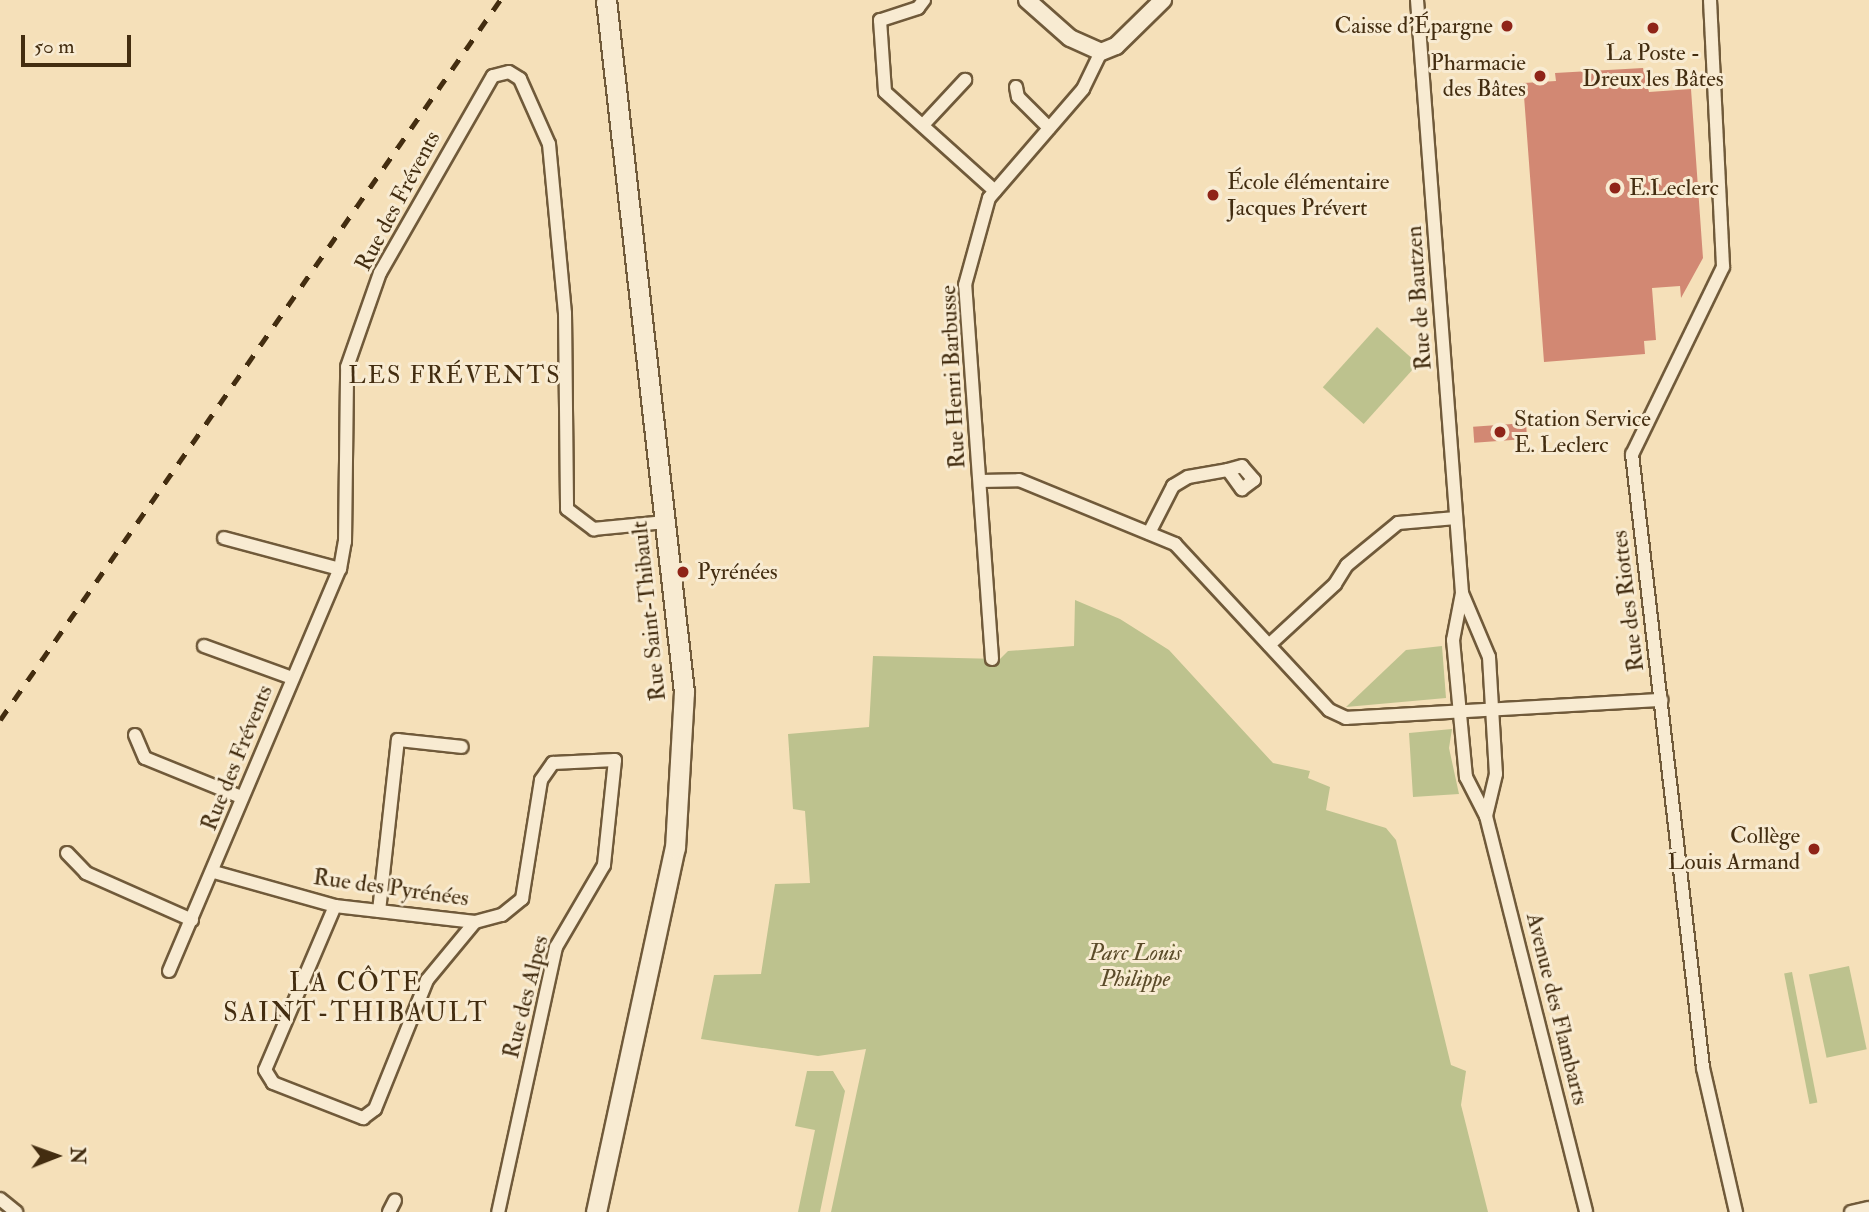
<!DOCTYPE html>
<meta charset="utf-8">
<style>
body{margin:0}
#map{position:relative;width:1869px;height:1212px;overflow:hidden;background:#f5e0b9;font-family:"IM FELL Double Pica",serif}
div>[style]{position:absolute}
.green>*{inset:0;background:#bdc28e;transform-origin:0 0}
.building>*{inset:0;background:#d28873;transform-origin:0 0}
.roads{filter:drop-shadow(2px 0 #705a3a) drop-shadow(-2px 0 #705a3a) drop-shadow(0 2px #705a3a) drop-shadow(0 -2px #705a3a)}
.minor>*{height:12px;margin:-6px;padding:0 6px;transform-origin:6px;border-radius:6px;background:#f8ebd2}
.tertiary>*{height:16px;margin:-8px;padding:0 8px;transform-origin:8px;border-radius:8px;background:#f8ebd2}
.secondary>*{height:19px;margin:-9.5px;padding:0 9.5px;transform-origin:9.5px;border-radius:9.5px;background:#f8ebd2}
.rail>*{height:4.5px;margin-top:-2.25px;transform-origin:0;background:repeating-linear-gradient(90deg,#432d10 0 12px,transparent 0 24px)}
.dots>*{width:19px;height:19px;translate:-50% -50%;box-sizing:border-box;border:4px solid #f8ebd2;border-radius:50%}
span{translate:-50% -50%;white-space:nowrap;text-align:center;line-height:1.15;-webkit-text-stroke:6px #f8ebd2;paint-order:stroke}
.poi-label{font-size:23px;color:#432d10}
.right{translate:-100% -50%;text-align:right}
.left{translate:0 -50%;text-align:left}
.street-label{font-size:23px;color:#432d10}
.park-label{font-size:23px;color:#5b4b29;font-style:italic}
.neighbourhood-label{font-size:24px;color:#432d10;letter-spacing:2px}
.quarter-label{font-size:26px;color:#432d10;letter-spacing:2px}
.north{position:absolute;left:21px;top:1121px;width:70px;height:70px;-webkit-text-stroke:5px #f8ebd2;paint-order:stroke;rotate:89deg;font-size:19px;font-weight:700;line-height:28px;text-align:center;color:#432d10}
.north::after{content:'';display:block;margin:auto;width:24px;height:32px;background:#432d10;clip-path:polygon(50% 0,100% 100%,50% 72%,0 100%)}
.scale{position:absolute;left:21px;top:35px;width:110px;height:32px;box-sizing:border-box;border:4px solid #432d10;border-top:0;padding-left:9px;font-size:21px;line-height:24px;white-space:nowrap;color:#432d10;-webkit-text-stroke:5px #f8ebd2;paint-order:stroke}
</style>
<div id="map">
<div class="green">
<div style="left:1377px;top:327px;width:55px;height:81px;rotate:42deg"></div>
<div style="clip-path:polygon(1075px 600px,1120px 619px,1169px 650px,1273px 763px,1310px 771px,1308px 778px,1330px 787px,1326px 810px,1386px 828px,1396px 840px,1451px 1065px,1466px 1071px,1461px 1105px,1488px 1212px,831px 1212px,866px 1049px,818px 1056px,701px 1039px,714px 975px,761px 974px,775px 884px,810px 883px,805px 811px,793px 809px,788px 734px,869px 727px,873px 656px,1000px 659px,1008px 651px,1074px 646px)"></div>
<div style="clip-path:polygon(1442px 646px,1446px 698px,1346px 707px,1406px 650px)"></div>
<div style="clip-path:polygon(1452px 729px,1449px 748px,1459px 794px,1413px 797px,1409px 733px)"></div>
<div style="left:1849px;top:966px;width:85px;height:41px;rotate:78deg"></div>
<div style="left:1792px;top:972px;width:133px;height:8px;rotate:79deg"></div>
<div style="clip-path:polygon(807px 1071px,833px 1071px,845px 1091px,820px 1212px,798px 1212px,815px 1130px,795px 1126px)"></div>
</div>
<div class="building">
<div style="clip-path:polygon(1643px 68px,1649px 92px,1691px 89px,1703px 258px,1681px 298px,1680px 286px,1652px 288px,1656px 340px,1644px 341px,1645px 354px,1544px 362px,1523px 83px,1556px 81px,1555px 73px)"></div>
<div style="left:1526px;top:423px;width:16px;height:53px;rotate:86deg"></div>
</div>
<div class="roads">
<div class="minor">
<div style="left:924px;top:0;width:10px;rotate:127deg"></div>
<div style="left:918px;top:8px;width:40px;rotate:162deg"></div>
<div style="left:880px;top:20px;width:72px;rotate:86deg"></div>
<div style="left:885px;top:92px;width:148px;rotate:42deg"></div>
<div style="left:1417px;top:0;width:595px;rotate:85.66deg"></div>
<div style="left:1462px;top:593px;width:48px;rotate:100.8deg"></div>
<div style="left:1453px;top:640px;width:138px;rotate:84.6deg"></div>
<div style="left:1466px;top:777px;width:44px;rotate:62.9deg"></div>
<div style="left:1486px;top:816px;width:408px;rotate:75.8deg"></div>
<div style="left:1710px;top:0;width:267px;rotate:87.2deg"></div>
<div style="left:1723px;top:267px;width:208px;rotate:115.9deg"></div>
<div style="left:1632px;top:454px;width:618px;rotate:83.4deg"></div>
<div style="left:1703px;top:1068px;width:148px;rotate:77.1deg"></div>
<div style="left:1016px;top:87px;width:10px;rotate:79deg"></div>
<div style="left:1018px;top:97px;width:44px;rotate:45deg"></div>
<div style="left:923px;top:125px;width:62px;rotate:-47deg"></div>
<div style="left:980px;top:481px;width:39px;rotate:-1deg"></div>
<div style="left:1019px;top:480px;width:169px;rotate:22.3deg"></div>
<div style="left:1175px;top:544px;width:226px;rotate:47.1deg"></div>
<div style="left:1329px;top:710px;width:19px;rotate:25deg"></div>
<div style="left:1346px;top:718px;width:316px;rotate:-3.3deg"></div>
<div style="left:1149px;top:533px;width:53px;rotate:-62.9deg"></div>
<div style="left:1173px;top:486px;width:17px;rotate:-31deg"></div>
<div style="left:1188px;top:477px;width:41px;rotate:-9.9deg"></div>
<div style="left:1228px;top:470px;width:24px;rotate:54deg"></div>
<div style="left:1242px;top:489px;width:15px;rotate:-37deg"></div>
<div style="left:1254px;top:480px;width:18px;rotate:-131deg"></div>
<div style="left:1242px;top:466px;width:15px;rotate:164deg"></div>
<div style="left:224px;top:538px;width:120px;rotate:15deg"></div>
<div style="left:1462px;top:593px;width:69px;rotate:67.1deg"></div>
<div style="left:1489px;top:657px;width:117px;rotate:86.6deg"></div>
<div style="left:1496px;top:774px;width:43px;rotate:103.4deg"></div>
<div style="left:1269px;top:645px;width:90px;rotate:-42.7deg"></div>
<div style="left:1335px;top:584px;width:22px;rotate:-58deg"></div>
<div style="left:1347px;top:565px;width:66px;rotate:-39.5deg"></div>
<div style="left:1398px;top:523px;width:58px;rotate:-4.9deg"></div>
<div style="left:204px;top:646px;width:94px;rotate:20deg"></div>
<div style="left:992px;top:659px;width:375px;rotate:-94.1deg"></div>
<div style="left:965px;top:285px;width:90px;rotate:-74.6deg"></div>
<div style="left:989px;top:198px;width:144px;rotate:-49.2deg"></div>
<div style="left:1083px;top:89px;width:41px;rotate:-64.1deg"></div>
<div style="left:135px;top:735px;width:25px;rotate:67deg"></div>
<div style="left:145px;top:758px;width:104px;rotate:22.1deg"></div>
<div style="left:67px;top:853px;width:28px;rotate:46deg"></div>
<div style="left:86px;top:873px;width:116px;rotate:23.9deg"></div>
<div style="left:214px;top:872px;width:126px;rotate:15.7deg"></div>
<div style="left:335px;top:906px;width:141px;rotate:6.5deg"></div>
<div style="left:475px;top:922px;width:28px;rotate:-15deg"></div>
<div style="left:502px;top:915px;width:26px;rotate:-39deg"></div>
<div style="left:522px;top:899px;width:121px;rotate:-80.9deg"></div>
<div style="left:541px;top:780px;width:21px;rotate:-55deg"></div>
<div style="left:553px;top:763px;width:62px;rotate:-2.8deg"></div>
<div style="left:615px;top:760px;width:106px;rotate:96deg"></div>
<div style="left:604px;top:865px;width:95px;rotate:120.3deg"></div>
<div style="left:556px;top:947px;width:271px;rotate:102.3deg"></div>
<div style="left:335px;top:906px;width:178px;rotate:113.1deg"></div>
<div style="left:265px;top:1070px;width:15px;rotate:58deg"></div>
<div style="left:273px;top:1083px;width:97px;rotate:21.3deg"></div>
<div style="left:363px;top:1118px;width:15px;rotate:-37deg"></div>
<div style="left:375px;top:1109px;width:139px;rotate:-68deg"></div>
<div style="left:427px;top:980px;width:75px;rotate:-50.4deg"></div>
<div style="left:379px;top:911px;width:172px;rotate:-83.7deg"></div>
<div style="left:398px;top:740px;width:64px;rotate:6.2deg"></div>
<div style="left:169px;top:971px;width:437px;rotate:-67deg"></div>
<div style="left:340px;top:569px;width:27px;rotate:-80deg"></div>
<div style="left:345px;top:542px;width:175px;rotate:-89.3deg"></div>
<div style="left:347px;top:367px;width:100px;rotate:-70.7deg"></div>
<div style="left:380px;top:273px;width:227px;rotate:-60.2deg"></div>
<div style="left:493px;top:76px;width:16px;rotate:-14deg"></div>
<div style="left:509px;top:72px;width:13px;rotate:32deg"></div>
<div style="left:520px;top:79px;width:71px;rotate:66deg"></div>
<div style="left:549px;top:144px;width:170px;rotate:84.6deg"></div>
<div style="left:565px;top:313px;width:196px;rotate:89.4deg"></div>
<div style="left:567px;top:509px;width:34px;rotate:37deg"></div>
<div style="left:594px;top:529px;width:71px;rotate:-5.6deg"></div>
<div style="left:0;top:1199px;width:21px;rotate:39deg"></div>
<div style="left:389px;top:1212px;width:13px;rotate:-63deg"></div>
<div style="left:1851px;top:1212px;width:18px;rotate:-13deg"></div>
</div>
<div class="tertiary">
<div style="left:1027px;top:0;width:57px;rotate:41.5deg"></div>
<div style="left:1070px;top:38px;width:34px;rotate:24deg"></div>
<div style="left:1101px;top:52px;width:16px;rotate:-22deg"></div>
<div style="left:1116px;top:46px;width:66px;rotate:-44.4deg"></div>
</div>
<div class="secondary">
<div style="left:596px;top:1212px;width:372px;rotate:-77.8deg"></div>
<div style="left:675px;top:848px;width:156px;rotate:-86.7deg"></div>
<div style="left:684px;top:692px;width:696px;rotate:-96.43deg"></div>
</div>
</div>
<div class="rail">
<div style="left:0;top:720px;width:877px;rotate:-55.22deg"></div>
</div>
<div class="dots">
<div style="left:1507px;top:26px;background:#8f2418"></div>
<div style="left:1653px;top:28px;background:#8f2418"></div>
<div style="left:1540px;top:76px;background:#8f2418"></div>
<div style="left:1615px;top:188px;background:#8f2418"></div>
<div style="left:1213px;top:195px;background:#8f2418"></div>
<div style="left:1500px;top:432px;background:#8f2418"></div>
<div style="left:683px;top:572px;background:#8f2418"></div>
<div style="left:1814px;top:849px;background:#8f2418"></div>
</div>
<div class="poi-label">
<span class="right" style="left:1493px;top:26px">Caisse d'Épargne</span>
<span style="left:1653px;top:66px">La Poste -<br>Dreux les Bâtes</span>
<span class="right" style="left:1526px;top:76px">Pharmacie<br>des Bâtes</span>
<span class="left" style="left:1227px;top:195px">École élémentaire<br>Jacques Prévert</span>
<span class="left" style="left:1629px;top:188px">E.Leclerc</span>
<span class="left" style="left:1514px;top:432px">Station Service<br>E. Leclerc</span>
<span class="left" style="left:697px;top:572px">Pyrénées</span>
<span class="right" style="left:1800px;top:849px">Collège<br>Louis Armand</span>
</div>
<div class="street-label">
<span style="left:398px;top:201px;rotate:-62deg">Rue des Frévents</span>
<span style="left:1419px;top:298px;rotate:-94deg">Rue de Bautzen</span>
<span style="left:953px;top:377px;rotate:-93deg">Rue Henri Barbusse</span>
<span style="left:1628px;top:601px;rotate:-97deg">Rue des Riottes</span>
<span style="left:649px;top:611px;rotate:-96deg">Rue Saint-Thibault</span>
<span style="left:237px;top:758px;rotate:-68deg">Rue des Frévents</span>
<span style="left:391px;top:888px;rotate:8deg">Rue des Pyrénées</span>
<span style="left:526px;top:997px;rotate:-76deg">Rue des Alpes</span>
<span style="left:1557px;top:1009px;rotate:76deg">Avenue des Flambarts</span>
</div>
<div class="park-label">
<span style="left:1135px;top:966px">Parc Louis<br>Philippe</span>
</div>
<div class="neighbourhood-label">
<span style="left:455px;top:376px">LES FRÉVENTS</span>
</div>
<div class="quarter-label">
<span style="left:356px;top:999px">LA CÔTE<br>SAINT-THIBAULT</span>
</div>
<div class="north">N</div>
<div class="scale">50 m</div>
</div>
